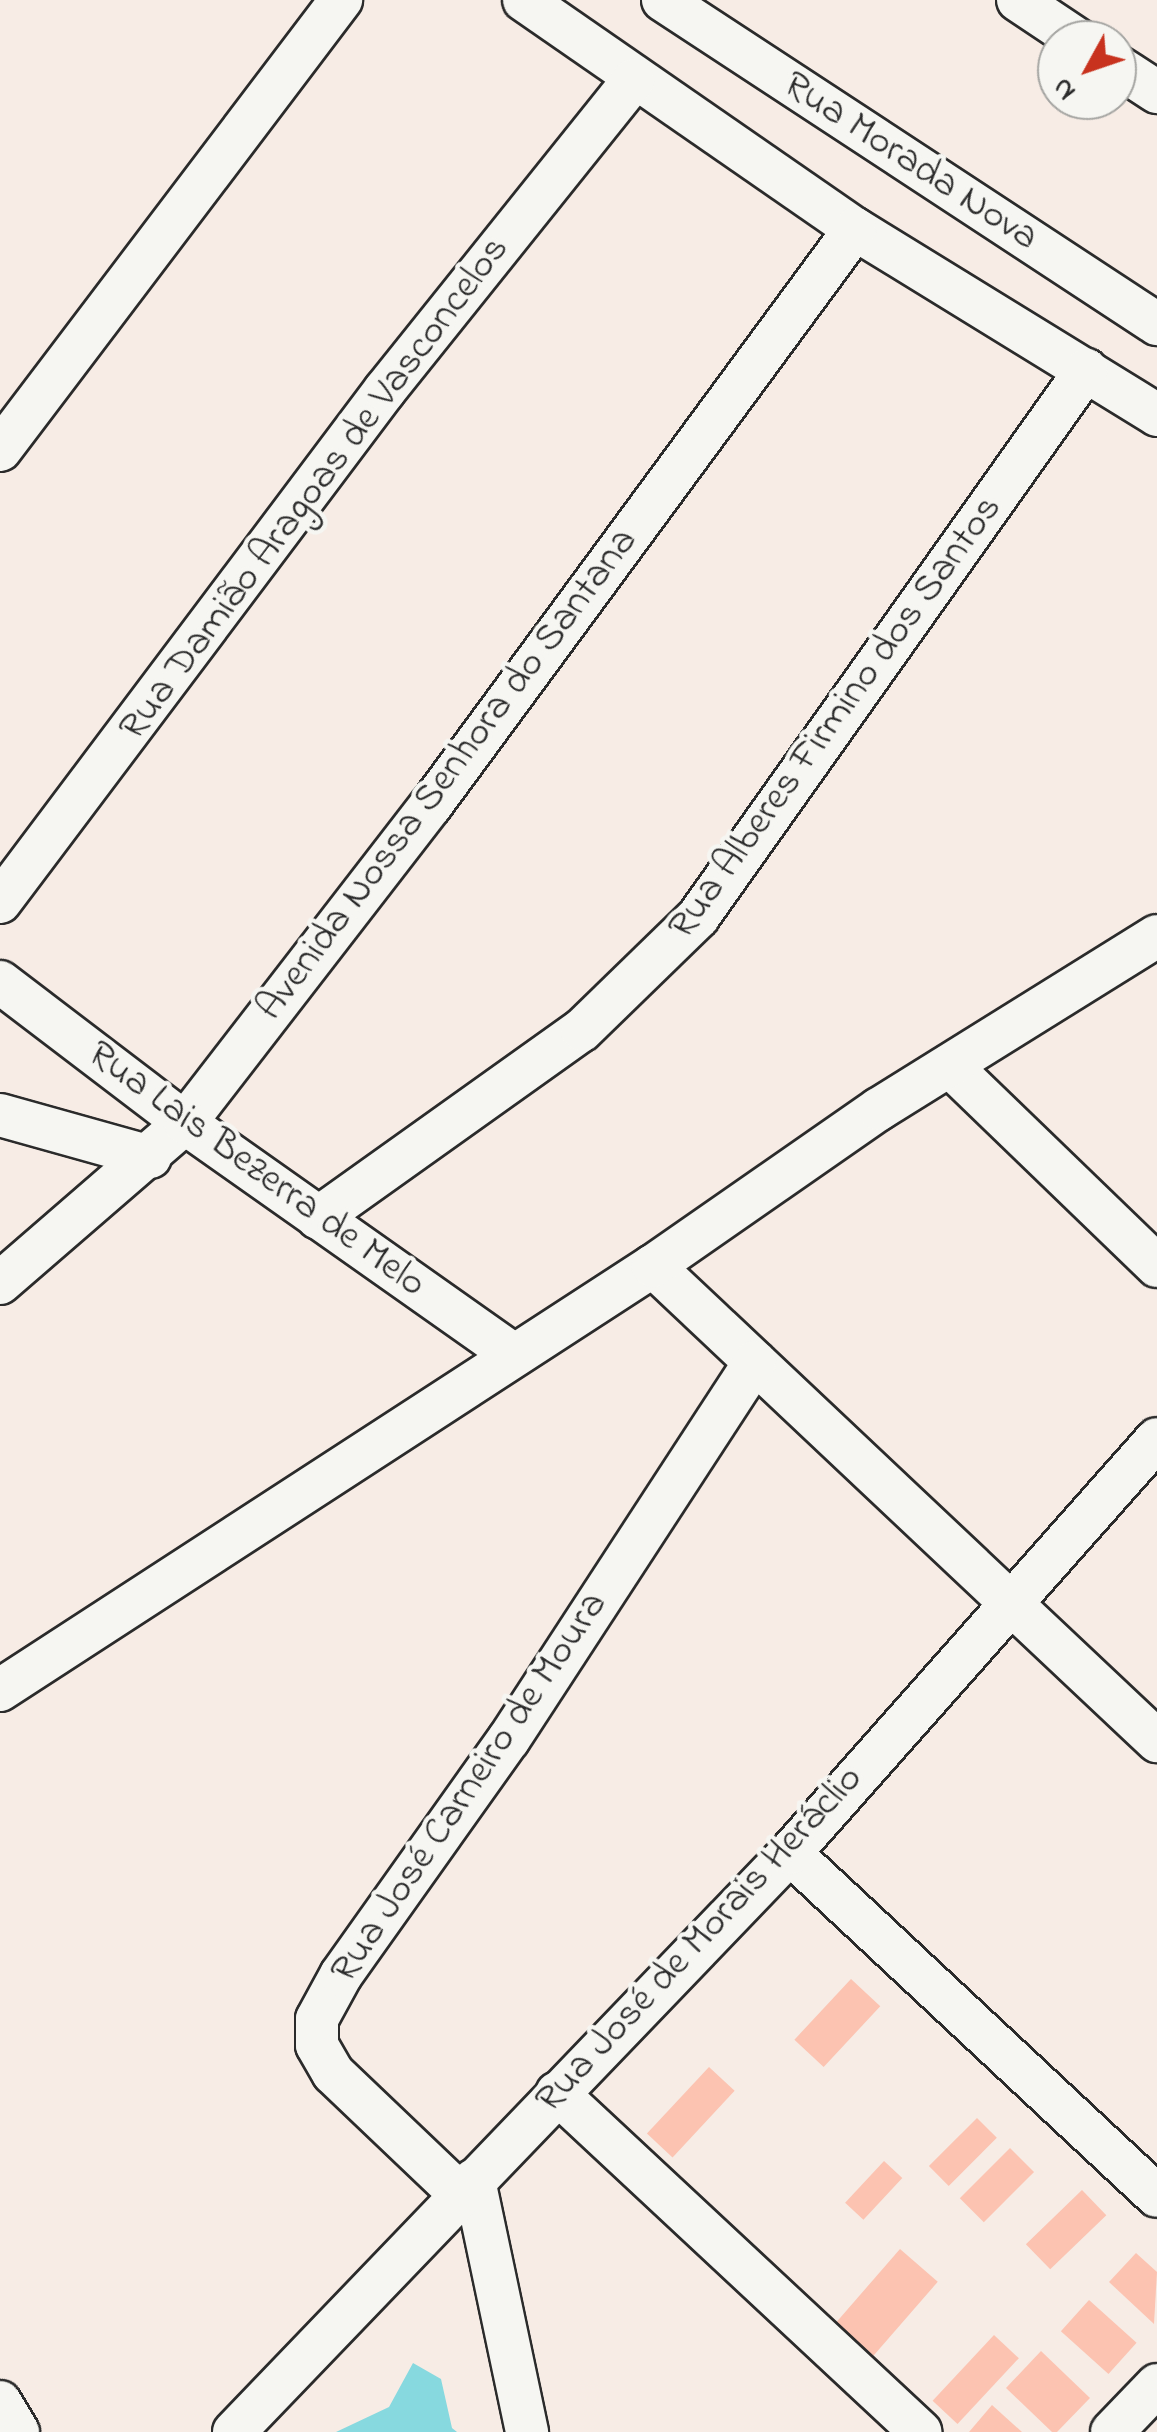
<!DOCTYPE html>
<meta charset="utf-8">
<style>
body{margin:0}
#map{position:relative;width:1157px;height:2432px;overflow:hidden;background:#f7ece5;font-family:"Indie Flower",sans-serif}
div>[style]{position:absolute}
.water>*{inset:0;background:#87d9df}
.building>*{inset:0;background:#fcc3b1;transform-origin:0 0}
.roads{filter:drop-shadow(2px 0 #2b2b2b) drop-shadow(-2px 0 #2b2b2b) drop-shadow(0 2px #2b2b2b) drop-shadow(0 -2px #2b2b2b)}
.minor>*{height:42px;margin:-21px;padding:0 21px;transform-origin:21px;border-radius:21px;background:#f6f6f2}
span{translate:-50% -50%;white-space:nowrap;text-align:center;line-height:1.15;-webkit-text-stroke:9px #f6f6f2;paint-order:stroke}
.street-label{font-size:40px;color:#2b2b2b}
.north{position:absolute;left:1037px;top:20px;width:100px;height:100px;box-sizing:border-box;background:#f6f6f2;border:2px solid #a5a5a2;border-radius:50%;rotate:230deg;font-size:28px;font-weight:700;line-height:40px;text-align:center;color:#2b2b2b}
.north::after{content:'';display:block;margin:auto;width:35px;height:45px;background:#c8321e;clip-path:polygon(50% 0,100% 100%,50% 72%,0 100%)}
</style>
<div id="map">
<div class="water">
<div style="clip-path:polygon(413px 2363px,441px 2379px,452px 2428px,457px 2432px,336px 2432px,389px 2407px)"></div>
</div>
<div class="building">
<div style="left:851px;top:1979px;width:40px;height:83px;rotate:43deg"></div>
<div style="left:709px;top:2067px;width:35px;height:91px;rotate:43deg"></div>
<div style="left:977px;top:2118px;width:28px;height:68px;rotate:45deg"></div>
<div style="left:1010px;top:2148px;width:34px;height:71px;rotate:45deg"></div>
<div style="left:884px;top:2161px;width:25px;height:57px;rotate:43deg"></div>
<div style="left:1082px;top:2190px;width:35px;height:78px;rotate:46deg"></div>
<div style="left:900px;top:2249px;width:50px;height:104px;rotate:41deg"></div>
<div style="clip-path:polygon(1136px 2253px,1157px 2272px,1154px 2324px,1109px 2282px)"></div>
<div style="left:1089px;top:2300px;width:64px;height:42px;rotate:42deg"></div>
<div style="left:994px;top:2335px;width:34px;height:90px;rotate:43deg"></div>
<div style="clip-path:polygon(1041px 2351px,1090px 2398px,1057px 2432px,1052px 2432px,1006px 2388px)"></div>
<div style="clip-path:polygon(992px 2405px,1022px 2432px,969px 2432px)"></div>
</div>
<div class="roads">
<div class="minor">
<div style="left:524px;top:0;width:402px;rotate:34.7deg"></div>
<div style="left:855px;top:229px;width:355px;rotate:31.6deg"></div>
<div style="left:663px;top:0;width:591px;rotate:33.26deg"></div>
<div style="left:1018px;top:0;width:72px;rotate:33.7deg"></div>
<div style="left:1117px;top:66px;width:48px;rotate:33deg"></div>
<div style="left:0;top:450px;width:565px;rotate:-52.85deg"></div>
<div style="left:0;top:902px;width:641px;rotate:-53.06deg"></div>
<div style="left:385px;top:390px;width:397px;rotate:-51.3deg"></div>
<div style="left:0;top:982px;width:233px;rotate:37.3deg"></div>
<div style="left:185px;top:1123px;width:403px;rotate:35.2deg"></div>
<div style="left:950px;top:1066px;width:288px;rotate:44deg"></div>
<div style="left:0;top:1115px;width:156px;rotate:15.6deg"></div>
<div style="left:318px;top:1218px;width:324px;rotate:-35.5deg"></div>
<div style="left:582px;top:1030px;width:162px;rotate:-44.2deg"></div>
<div style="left:698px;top:917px;width:671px;rotate:-54.65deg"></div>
<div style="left:653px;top:1266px;width:693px;rotate:43.3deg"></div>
<div style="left:0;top:1283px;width:245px;rotate:-40.9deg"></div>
<div style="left:185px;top:1123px;width:402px;rotate:-52.3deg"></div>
<div style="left:431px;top:805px;width:715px;rotate:-53.64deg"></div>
<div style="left:0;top:1690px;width:779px;rotate:-33deg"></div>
<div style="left:653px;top:1266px;width:275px;rotate:-34.8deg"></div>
<div style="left:879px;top:1109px;width:327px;rotate:-31.9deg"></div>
<div style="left:790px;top:1853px;width:502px;rotate:43.06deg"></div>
<div style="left:557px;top:2093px;width:497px;rotate:43deg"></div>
<div style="left:474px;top:2180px;width:258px;rotate:78.1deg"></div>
<div style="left:460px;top:2194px;width:175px;rotate:-136.4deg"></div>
<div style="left:333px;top:2073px;width:32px;rotate:-120deg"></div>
<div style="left:317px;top:2045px;width:26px;rotate:-90deg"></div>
<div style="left:317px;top:2019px;width:50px;rotate:-61.4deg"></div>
<div style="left:341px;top:1975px;width:290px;rotate:-54.6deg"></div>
<div style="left:509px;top:1739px;width:450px;rotate:-56.9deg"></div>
<div style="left:0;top:2402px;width:35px;rotate:59deg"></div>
<div style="left:234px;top:2432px;width:803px;rotate:-46.16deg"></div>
<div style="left:790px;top:1853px;width:553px;rotate:-48.44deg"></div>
<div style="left:1112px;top:2432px;width:65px;rotate:-46.2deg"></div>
</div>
</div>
<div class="street-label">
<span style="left:910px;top:162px;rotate:33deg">Rua Morada Nova</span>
<span style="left:315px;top:489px;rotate:-53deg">Rua Damião Aragoas de Vasconcelos</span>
<span style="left:836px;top:718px;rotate:-54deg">Rua Alberes Firmino dos Santos</span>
<span style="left:448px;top:775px;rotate:-53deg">Avenida Nossa Senhora do Santana</span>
<span style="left:256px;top:1170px;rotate:36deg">Rua Lais Bezerra de Melo</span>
<span style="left:470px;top:1788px;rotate:-56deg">Rua José Carneiro de Moura</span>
<span style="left:700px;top:1940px;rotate:-47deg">Rua José de Morais Heráclio</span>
</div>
<div class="north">N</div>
</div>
